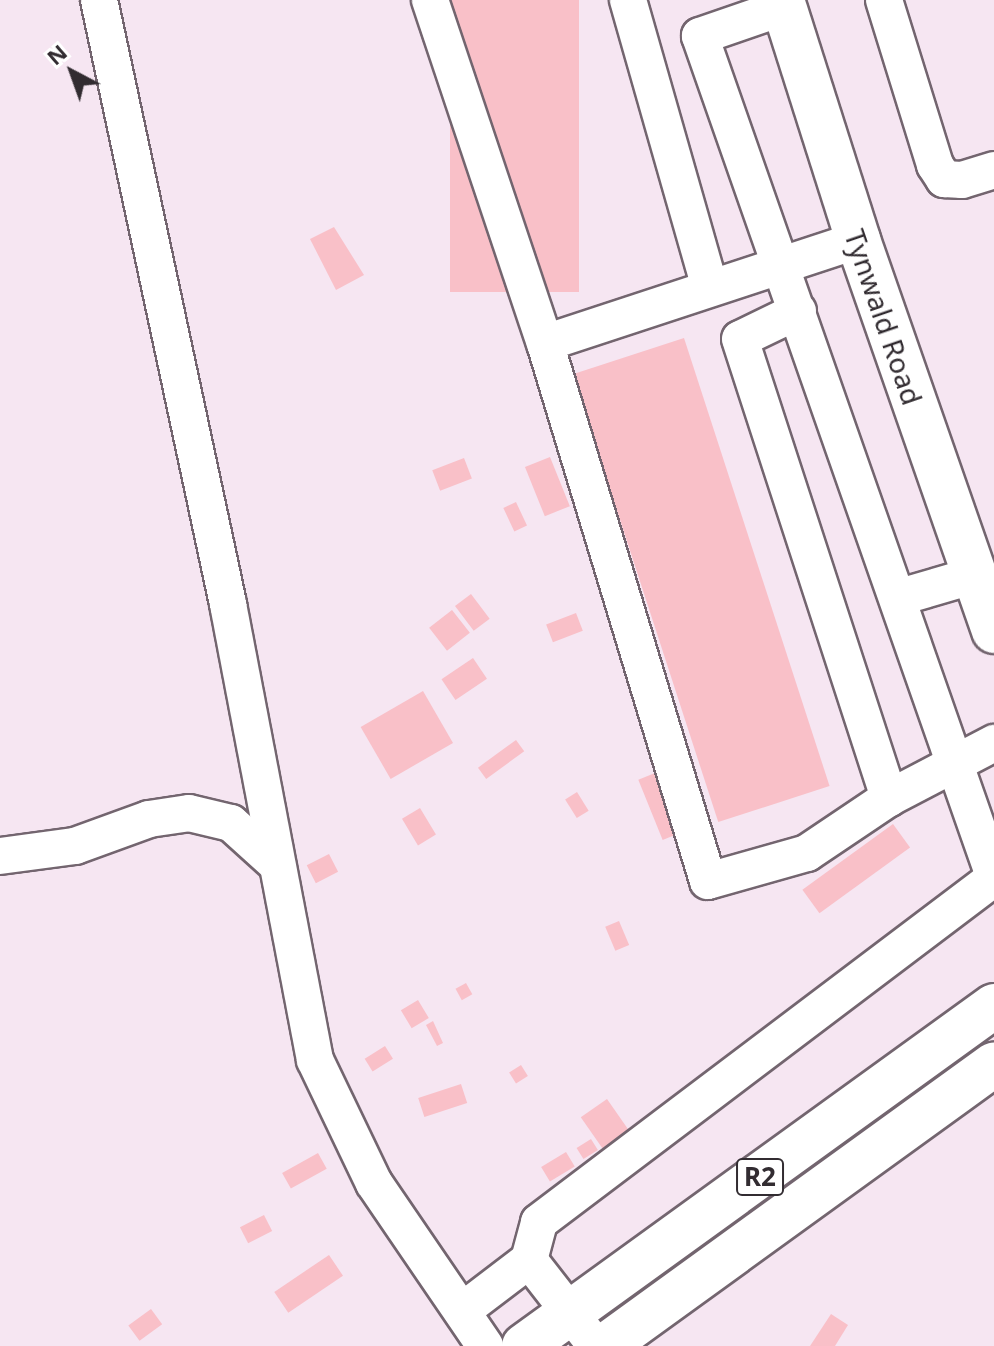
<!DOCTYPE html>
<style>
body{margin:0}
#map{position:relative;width:994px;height:1346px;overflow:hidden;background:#f6e6f2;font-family:"Noto Sans",sans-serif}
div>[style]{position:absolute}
.building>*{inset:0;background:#f9c0c8;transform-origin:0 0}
.roads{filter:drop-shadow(2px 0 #73656f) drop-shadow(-2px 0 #73656f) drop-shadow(0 2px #73656f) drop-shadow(0 -2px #73656f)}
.minor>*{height:36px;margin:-18px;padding:0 18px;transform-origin:18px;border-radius:18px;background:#fff}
.major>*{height:44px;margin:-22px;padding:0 22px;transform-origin:22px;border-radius:22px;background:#fff}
.highway>*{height:44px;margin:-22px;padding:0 22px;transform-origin:22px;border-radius:22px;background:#fff}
span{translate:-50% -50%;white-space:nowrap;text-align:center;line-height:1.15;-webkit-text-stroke:8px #fff;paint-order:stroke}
.shield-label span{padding:2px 6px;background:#fff;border:2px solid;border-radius:6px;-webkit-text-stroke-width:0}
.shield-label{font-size:26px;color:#322c31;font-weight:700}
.street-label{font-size:28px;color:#322c31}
.north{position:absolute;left:32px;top:32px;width:80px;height:80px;-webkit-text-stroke:6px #fff;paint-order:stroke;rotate:319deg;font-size:22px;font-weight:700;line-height:32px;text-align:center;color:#322c31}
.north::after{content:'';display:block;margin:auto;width:28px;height:36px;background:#322c31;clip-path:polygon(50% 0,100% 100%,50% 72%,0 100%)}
</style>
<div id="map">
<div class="building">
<div style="left:450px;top:0;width:129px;height:292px"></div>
<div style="clip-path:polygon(334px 227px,364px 275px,336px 290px,310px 239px)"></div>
<div style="left:684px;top:338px;width:471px;height:117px;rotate:72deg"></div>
<div style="left:550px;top:457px;width:53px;height:27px;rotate:68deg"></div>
<div style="left:464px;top:458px;width:22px;height:34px;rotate:69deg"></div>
<div style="left:516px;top:502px;width:26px;height:14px;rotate:65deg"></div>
<div style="left:471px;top:594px;width:31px;height:20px;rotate:53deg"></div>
<div style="left:452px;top:610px;width:29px;height:29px;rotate:52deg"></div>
<div style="left:576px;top:613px;width:19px;height:32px;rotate:69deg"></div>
<div style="left:473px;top:658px;width:25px;height:38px;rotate:56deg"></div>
<div style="left:423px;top:691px;width:60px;height:72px;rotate:60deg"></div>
<div style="left:516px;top:740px;width:14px;height:47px;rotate:54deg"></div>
<div style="left:655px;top:773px;width:65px;height:18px;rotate:68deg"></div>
<div style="left:577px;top:792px;width:22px;height:14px;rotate:58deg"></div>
<div style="left:420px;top:808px;width:31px;height:21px;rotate:59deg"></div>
<div style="left:893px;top:824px;width:29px;height:112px;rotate:54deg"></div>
<div style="left:329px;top:854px;width:20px;height:25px;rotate:63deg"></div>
<div style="left:619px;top:921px;width:26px;height:15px;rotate:67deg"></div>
<div style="left:466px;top:983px;width:13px;height:12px;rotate:61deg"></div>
<div style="left:418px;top:1000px;width:21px;height:20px;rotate:59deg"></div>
<div style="clip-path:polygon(433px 1021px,443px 1043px,437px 1046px,426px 1025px)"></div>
<div style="left:385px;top:1046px;width:15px;height:24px;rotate:58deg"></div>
<div style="left:521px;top:1065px;width:13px;height:14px;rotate:58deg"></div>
<div style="left:461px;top:1084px;width:20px;height:45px;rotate:72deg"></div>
<div style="left:607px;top:1099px;width:38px;height:32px;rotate:55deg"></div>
<div style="left:591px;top:1139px;width:13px;height:17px;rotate:58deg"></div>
<div style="left:566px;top:1152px;width:17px;height:29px;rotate:59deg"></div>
<div style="left:318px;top:1153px;width:18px;height:41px;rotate:61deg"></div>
<div style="left:264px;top:1215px;width:18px;height:27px;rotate:63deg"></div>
<div style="left:329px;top:1255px;width:25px;height:66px;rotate:56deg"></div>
<div style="left:151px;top:1309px;width:19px;height:28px;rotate:54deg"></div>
<div style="clip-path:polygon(831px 1314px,848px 1325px,835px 1346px,810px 1346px)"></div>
</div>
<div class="roads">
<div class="minor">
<div style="left:99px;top:0;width:618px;rotate:77.94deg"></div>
<div style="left:228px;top:604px;width:464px;rotate:79.2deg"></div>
<div style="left:315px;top:1060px;width:136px;rotate:64.4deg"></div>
<div style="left:374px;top:1183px;width:197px;rotate:55.7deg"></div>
<div style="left:430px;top:0;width:362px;rotate:71.5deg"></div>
<div style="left:545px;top:343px;width:562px;rotate:73.14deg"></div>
<div style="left:708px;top:881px;width:103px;rotate:-15.8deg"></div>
<div style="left:807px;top:853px;width:99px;rotate:-33.9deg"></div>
<div style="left:889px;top:798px;width:119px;rotate:-27.6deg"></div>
<div style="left:628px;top:0;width:298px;rotate:74.1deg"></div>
<div style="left:884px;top:0;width:173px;rotate:72.8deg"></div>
<div style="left:935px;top:165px;width:17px;rotate:57deg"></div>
<div style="left:944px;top:179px;width:18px;rotate:3deg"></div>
<div style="left:962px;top:180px;width:34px;rotate:-17deg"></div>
<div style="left:784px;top:7px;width:89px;rotate:161deg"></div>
<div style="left:700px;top:36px;width:890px;rotate:70.71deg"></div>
<div style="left:798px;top:311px;width:64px;rotate:154.2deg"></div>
<div style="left:740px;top:339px;width:483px;rotate:72deg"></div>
<div style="left:545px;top:343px;width:330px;rotate:-18.2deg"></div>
<div style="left:900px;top:597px;width:75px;rotate:-16.3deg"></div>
<div style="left:0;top:856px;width:76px;rotate:-7.6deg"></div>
<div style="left:75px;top:846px;width:79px;rotate:-20deg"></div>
<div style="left:149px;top:819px;width:40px;rotate:-8.5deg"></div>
<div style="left:189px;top:813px;width:43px;rotate:13.4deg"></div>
<div style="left:231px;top:823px;width:57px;rotate:42.1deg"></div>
<div style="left:462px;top:1311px;width:84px;rotate:-37.3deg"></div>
<div style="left:596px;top:1346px;width:109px;rotate:-127.9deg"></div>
<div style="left:529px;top:1260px;width:39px;rotate:-75deg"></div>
<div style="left:539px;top:1222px;width:570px;rotate:-37.09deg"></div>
</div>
<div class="major">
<div style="left:782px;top:0;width:252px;rotate:72.4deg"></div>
<div style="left:858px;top:240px;width:414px;rotate:70.8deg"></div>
</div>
<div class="highway">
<div style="left:524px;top:1346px;width:580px;rotate:-35.88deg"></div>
<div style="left:605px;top:1346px;width:480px;rotate:-35.9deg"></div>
</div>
</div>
<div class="shield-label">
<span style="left:760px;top:1177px">R2</span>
</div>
<div class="street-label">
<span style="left:884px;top:317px;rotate:71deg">Tynwald Road</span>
</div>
<div class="north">N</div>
</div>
